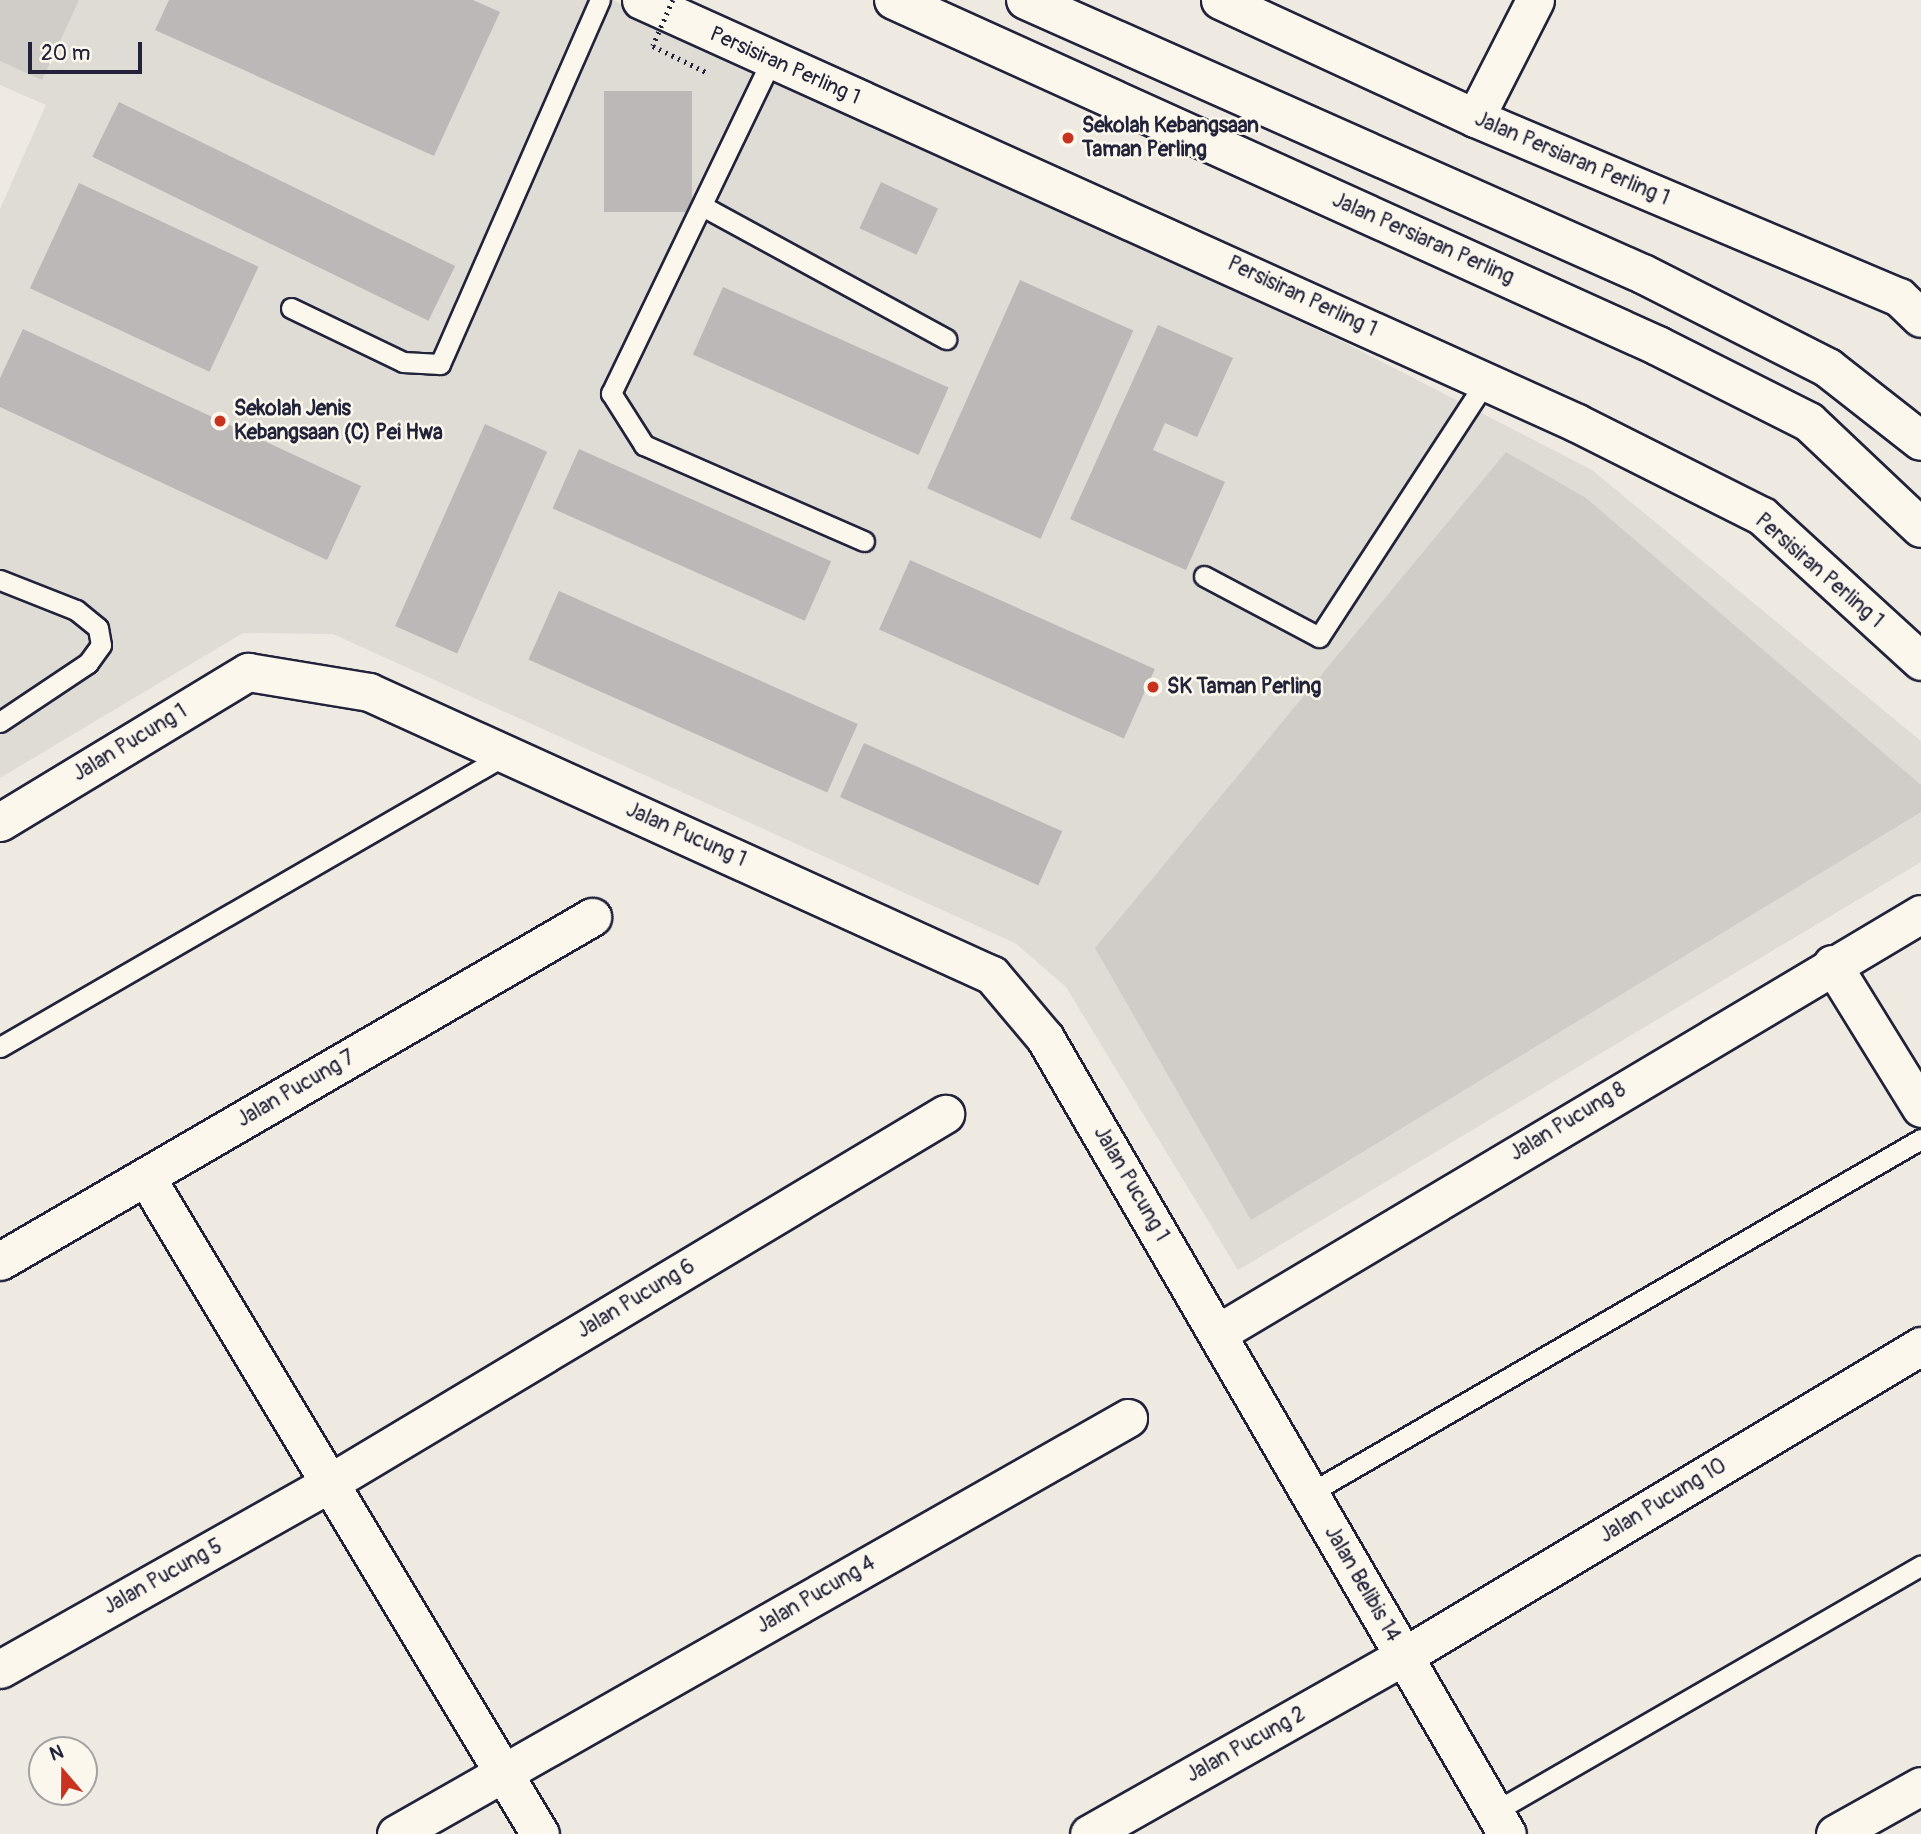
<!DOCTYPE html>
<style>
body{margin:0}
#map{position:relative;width:1921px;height:1834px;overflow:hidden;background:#eeeae2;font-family:Pangolin,sans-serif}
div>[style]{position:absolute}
.built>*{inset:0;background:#dfdbd5}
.green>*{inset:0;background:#d0cdc9}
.building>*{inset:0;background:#bcb8b8;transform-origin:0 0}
.roads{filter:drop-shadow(2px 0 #22223b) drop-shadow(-2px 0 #22223b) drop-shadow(0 2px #22223b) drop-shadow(0 -2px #22223b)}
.lane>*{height:19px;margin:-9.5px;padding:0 9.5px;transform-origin:9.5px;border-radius:9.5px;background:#fbf7ec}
.street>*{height:37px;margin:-18.5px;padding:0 18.5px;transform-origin:18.5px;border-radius:18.5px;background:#fbf7ec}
.secondary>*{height:38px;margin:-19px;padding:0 19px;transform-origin:19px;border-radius:19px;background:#fbf7ec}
.path-bridge>*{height:4.5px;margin-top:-2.25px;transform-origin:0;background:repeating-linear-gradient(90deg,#22223b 0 2px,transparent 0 7px)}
.dots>*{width:19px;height:19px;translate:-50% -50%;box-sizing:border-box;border:4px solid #fbf7ec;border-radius:50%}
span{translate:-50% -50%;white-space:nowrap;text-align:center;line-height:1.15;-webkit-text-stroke:5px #fbf7ec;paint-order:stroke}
.street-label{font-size:21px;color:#22223b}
.poi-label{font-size:21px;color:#22223b;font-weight:700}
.left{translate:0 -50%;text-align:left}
.north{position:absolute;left:28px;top:1736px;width:70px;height:70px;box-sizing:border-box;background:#fbf7ec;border:2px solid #a4a2a5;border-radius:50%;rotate:340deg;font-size:19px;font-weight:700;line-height:28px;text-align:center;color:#22223b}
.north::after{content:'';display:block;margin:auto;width:24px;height:32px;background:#c8321e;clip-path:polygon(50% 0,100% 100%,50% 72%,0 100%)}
.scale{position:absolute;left:28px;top:42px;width:114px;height:32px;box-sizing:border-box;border:4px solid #22223b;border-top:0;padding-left:9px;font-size:21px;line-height:24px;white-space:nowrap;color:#22223b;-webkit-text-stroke:5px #fbf7ec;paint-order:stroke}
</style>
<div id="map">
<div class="built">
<div style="clip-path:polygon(0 0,613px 0,1347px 344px,1592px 470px,1921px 741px,1921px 862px,1238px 1270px,1066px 987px,1015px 943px,333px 634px,243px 633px,0 778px,0 209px,46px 105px,0 85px)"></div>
</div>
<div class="green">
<div style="clip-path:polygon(0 0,79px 0,42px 80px,0 61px)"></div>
<div style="clip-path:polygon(1506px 452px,1586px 498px,1921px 785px,1921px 812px,1251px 1220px,1095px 948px)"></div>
</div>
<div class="building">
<div style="clip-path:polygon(169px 0,473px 0,500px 12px,434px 156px,155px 30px)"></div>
<div style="left:604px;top:91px;width:88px;height:121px"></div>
<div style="left:119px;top:102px;width:374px;height:61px;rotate:26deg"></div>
<div style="left:881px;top:182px;width:63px;height:51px;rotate:25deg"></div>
<div style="left:79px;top:183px;width:198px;height:116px;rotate:25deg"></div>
<div style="left:1020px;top:280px;width:124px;height:228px;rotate:24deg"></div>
<div style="left:723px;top:287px;width:247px;height:74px;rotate:24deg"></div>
<div style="clip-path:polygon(1158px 325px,1233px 358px,1197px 437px,1165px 423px,1153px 450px,1225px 482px,1186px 570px,1070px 519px)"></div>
<div style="clip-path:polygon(23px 329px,361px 486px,327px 560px,0 407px,0 378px)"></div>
<div style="left:485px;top:424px;width:68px;height:221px;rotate:24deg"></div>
<div style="left:579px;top:449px;width:276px;height:65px;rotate:24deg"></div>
<div style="left:910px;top:560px;width:268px;height:76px;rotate:24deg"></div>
<div style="left:559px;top:591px;width:327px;height:75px;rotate:24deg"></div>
<div style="left:864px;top:743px;width:217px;height:59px;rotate:24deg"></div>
</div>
<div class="roads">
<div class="lane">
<div style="left:771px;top:61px;width:369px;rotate:115.7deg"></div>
<div style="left:611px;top:393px;width:62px;rotate:57.6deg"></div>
<div style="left:644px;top:445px;width:240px;rotate:23.6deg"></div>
<div style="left:704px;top:207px;width:276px;rotate:28.6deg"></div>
<div style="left:291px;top:308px;width:124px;rotate:25.7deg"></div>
<div style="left:403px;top:362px;width:37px;rotate:3deg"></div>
<div style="left:440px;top:364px;width:398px;rotate:-66.3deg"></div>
<div style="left:1204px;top:576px;width:130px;rotate:27.9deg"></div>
<div style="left:1319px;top:637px;width:306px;rotate:-56.9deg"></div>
<div style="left:0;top:580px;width:82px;rotate:21.5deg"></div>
<div style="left:76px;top:610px;width:28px;rotate:39deg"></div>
<div style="left:98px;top:628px;width:17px;rotate:80deg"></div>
<div style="left:101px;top:645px;width:22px;rotate:126deg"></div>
<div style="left:88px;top:663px;width:106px;rotate:146.2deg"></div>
<div style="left:0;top:1047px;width:586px;rotate:-30.02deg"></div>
<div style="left:1310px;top:1493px;width:706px;rotate:-30.09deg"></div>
<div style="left:1494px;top:1812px;width:493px;rotate:-30deg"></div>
</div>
<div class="street">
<div style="left:641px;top:0;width:1027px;rotate:24.32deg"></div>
<div style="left:1577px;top:423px;width:207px;rotate:26.7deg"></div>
<div style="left:1762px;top:516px;width:215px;rotate:42.4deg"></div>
<div style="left:1220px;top:0;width:281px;rotate:24.8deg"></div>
<div style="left:1475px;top:118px;width:460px;rotate:22.9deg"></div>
<div style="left:1899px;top:297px;width:30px;rotate:44deg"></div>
<div style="left:1475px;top:118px;width:132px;rotate:-63deg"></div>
<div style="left:0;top:822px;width:290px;rotate:-31.2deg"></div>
<div style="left:248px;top:672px;width:123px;rotate:9.4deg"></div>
<div style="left:369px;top:692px;width:684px;rotate:24.43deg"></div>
<div style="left:992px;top:975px;width:82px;rotate:49.9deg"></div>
<div style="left:1045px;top:1038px;width:920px;rotate:59.87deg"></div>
<div style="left:1832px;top:964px;width:169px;rotate:58.3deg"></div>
<div style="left:146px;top:1177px;width:766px;rotate:59.05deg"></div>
<div style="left:0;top:1261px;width:685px;rotate:-30.16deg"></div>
<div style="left:1218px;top:1333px;width:818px;rotate:-30.8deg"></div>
<div style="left:0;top:1669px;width:374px;rotate:-29.4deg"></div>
<div style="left:326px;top:1485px;width:722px;rotate:-30.94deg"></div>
<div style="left:396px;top:1834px;width:842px;rotate:-29.61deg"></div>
<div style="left:1089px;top:1834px;width:362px;rotate:-29.5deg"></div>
<div style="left:1404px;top:1656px;width:603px;rotate:-30.95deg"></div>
<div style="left:1835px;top:1834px;width:98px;rotate:-29.2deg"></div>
</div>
<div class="secondary">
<div style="left:894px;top:0;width:839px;rotate:24.36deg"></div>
<div style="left:1658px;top:346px;width:169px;rotate:26.7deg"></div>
<div style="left:1809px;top:422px;width:154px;rotate:43.4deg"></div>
<div style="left:1026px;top:0;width:675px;rotate:23.95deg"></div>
<div style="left:1643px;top:274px;width:208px;rotate:26.9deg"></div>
<div style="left:1828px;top:368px;width:118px;rotate:38.1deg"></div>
</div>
</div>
<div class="path-bridge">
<div style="left:673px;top:0;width:50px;rotate:113.5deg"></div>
<div style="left:653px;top:46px;width:59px;rotate:26.1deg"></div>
</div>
<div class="dots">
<div style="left:1068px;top:138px;background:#c8321e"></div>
<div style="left:220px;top:421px;background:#c8321e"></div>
<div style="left:1153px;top:687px;background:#c8321e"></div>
</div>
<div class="street-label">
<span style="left:785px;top:66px;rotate:24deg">Persisiran Perling 1</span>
<span style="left:1572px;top:159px;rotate:23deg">Jalan Persiaran Perling 1</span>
<span style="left:1423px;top:239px;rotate:24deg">Jalan Persiaran Perling</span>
<span style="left:1302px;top:297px;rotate:25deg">Persisiran Perling 1</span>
<span style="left:1819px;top:571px;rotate:41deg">Persisiran Perling 1</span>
<span style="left:130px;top:743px;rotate:-31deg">Jalan Pucung 1</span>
<span style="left:686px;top:835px;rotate:24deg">Jalan Pucung 1</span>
<span style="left:296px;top:1089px;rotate:-30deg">Jalan Pucung 7</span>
<span style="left:1568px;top:1122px;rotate:-31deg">Jalan Pucung 8</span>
<span style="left:1131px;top:1184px;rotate:60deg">Jalan Pucung 1</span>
<span style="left:636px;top:1299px;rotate:-31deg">Jalan Pucung 6</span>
<span style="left:1663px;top:1501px;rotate:-31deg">Jalan Pucung 10</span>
<span style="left:163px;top:1577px;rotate:-29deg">Jalan Pucung 5</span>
<span style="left:1362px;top:1584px;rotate:60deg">Jalan Belibis 14</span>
<span style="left:816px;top:1595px;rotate:-30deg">Jalan Pucung 4</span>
<span style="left:1246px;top:1745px;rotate:-29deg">Jalan Pucung 2</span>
</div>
<div class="poi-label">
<span class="left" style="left:1082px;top:138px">Sekolah Kebangsaan<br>Taman Perling</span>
<span class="left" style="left:234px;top:421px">Sekolah Jenis<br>Kebangsaan (C) Pei Hwa</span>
<span class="left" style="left:1167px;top:687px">SK Taman Perling</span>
</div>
<div class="north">N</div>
<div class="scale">20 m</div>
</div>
